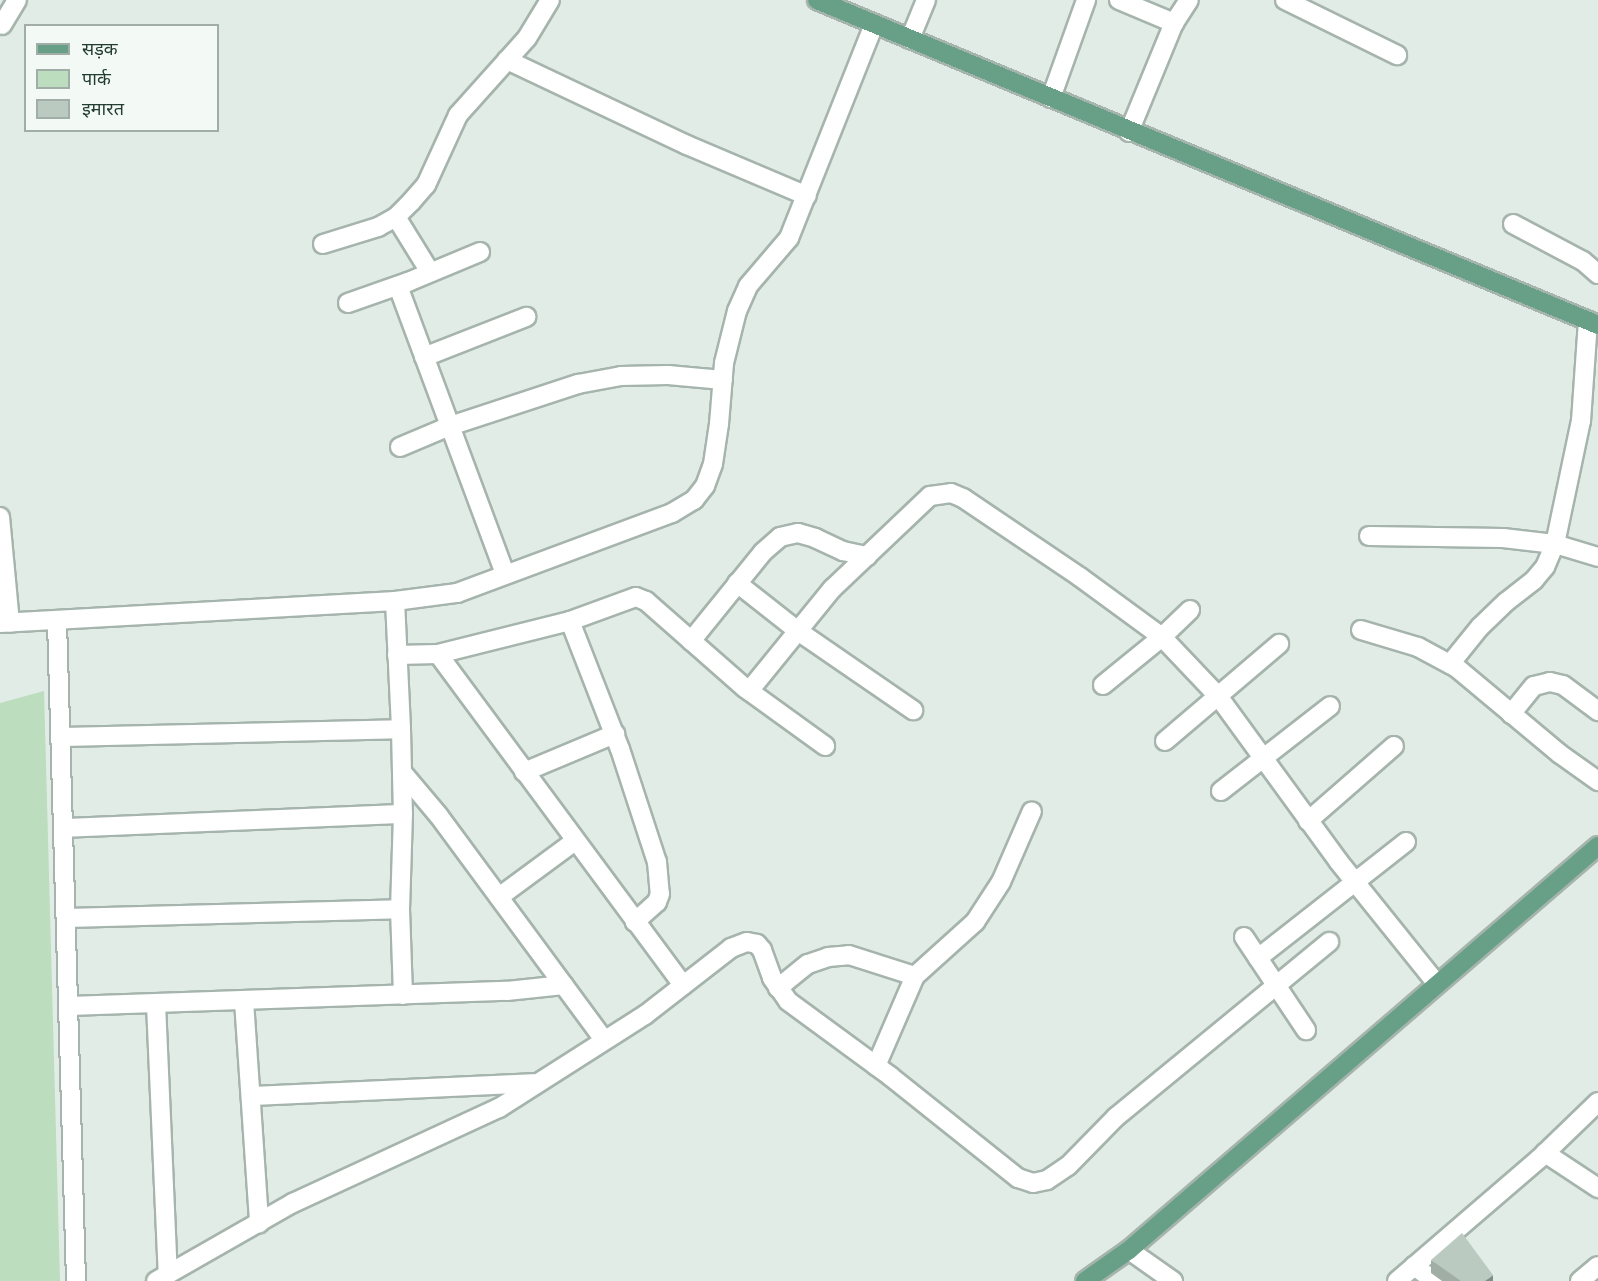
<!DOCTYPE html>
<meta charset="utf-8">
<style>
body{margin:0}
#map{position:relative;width:1598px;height:1281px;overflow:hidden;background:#e2ece6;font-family:Jost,"Noto Sans Devanagari",sans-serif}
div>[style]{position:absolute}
.green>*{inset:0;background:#bcddbe}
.roads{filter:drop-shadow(2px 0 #a5b4ac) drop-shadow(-2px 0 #a5b4ac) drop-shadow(0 2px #a5b4ac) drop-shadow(0 -2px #a5b4ac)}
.minor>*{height:18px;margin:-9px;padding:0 9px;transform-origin:9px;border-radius:9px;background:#fff}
.major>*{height:18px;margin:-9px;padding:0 9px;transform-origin:9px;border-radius:9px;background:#68a087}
.wall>*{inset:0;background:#a1aea6}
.shaded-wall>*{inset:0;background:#838d87}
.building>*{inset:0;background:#bbcac1}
span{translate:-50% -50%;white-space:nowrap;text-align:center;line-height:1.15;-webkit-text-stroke:6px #f3f9f5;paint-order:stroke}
.legend{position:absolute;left:24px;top:24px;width:195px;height:108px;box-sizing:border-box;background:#f3f9f5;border:2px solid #a0aea7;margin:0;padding:8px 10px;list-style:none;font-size:18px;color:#233d31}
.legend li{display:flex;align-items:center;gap:12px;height:30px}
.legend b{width:30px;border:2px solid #a0aea7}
</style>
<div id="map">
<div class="green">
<div style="clip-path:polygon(44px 691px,60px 1281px,0 1281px,0 703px)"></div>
</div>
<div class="roads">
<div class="minor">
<div style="left:1119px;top:0;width:60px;rotate:22.7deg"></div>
<div style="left:1285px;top:0;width:125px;rotate:26.2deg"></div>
<div style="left:2px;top:25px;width:29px;rotate:-59deg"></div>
<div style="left:910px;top:39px;width:42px;rotate:-67.7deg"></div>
<div style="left:507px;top:60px;width:199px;rotate:25.3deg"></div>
<div style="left:687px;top:145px;width:130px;rotate:23deg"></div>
<div style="left:1051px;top:98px;width:104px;rotate:-70.3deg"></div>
<div style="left:1129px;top:132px;width:118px;rotate:-67.6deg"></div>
<div style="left:1174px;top:23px;width:27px;rotate:-57deg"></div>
<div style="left:396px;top:217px;width:65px;rotate:58.3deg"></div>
<div style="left:1513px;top:224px;width:79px;rotate:27.9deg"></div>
<div style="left:1583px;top:261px;width:20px;rotate:41deg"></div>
<div style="left:323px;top:244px;width:58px;rotate:-17.2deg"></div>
<div style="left:378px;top:227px;width:21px;rotate:-29deg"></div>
<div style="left:396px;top:217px;width:21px;rotate:-45deg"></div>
<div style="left:411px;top:202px;width:23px;rotate:-49deg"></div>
<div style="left:426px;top:185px;width:77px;rotate:-65.4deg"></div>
<div style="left:458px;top:115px;width:103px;rotate:-48.1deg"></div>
<div style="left:527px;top:38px;width:44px;rotate:-58.8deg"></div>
<div style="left:398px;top:286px;width:307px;rotate:69.6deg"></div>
<div style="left:348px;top:303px;width:64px;rotate:-19.3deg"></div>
<div style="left:408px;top:282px;width:78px;rotate:-22.6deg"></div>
<div style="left:424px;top:357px;width:110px;rotate:-21.4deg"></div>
<div style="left:400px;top:447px;width:54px;rotate:-22.8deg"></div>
<div style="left:450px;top:426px;width:135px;rotate:-18.2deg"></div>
<div style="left:578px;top:384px;width:44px;rotate:-10.5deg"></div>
<div style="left:621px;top:376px;width:47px;rotate:-1.2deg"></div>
<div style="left:668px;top:375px;width:55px;rotate:5.2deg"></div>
<div style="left:0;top:517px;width:106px;rotate:84.6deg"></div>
<div style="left:1369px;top:536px;width:134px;rotate:0.9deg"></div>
<div style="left:1503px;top:538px;width:52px;rotate:6.6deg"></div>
<div style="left:1555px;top:544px;width:45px;rotate:16.8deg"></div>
<div style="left:737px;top:583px;width:78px;rotate:38.2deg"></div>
<div style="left:798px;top:631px;width:140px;rotate:34.5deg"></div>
<div style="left:395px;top:601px;width:128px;rotate:87.3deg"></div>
<div style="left:401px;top:729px;width:85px;rotate:88.7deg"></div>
<div style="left:403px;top:814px;width:95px;rotate:91.8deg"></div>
<div style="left:400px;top:909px;width:86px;rotate:88deg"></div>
<div style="left:57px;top:621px;width:660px;rotate:88.35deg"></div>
<div style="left:570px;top:621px;width:137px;rotate:68.7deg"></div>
<div style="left:620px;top:749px;width:119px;rotate:71.9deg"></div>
<div style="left:657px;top:862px;width:32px;rotate:85deg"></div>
<div style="left:660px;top:894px;width:9px;rotate:111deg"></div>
<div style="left:657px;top:902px;width:30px;rotate:138deg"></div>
<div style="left:0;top:623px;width:396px;rotate:-3.2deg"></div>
<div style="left:395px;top:601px;width:63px;rotate:-7.4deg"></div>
<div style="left:457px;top:593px;width:229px;rotate:-20.4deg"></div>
<div style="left:672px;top:513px;width:26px;rotate:-31deg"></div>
<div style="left:694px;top:500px;width:18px;rotate:-52deg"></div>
<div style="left:705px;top:486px;width:23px;rotate:-70deg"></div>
<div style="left:713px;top:464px;width:40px;rotate:-81.5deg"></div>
<div style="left:719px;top:424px;width:61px;rotate:-85.3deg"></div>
<div style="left:724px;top:363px;width:54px;rotate:-76deg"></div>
<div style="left:737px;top:311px;width:27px;rotate:-66deg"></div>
<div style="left:748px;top:286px;width:63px;rotate:-49.5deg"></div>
<div style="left:789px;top:238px;width:230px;rotate:-68.3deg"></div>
<div style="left:1361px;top:630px;width:59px;rotate:16.6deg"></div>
<div style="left:1418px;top:647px;width:44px;rotate:28.3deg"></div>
<div style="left:1457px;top:668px;width:134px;rotate:39.9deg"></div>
<div style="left:1560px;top:754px;width:47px;rotate:35.4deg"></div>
<div style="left:691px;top:641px;width:114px;rotate:-51deg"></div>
<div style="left:763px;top:552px;width:23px;rotate:-41deg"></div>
<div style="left:780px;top:537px;width:18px;rotate:-13deg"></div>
<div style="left:798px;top:533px;width:18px;rotate:16deg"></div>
<div style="left:815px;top:538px;width:31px;rotate:25deg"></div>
<div style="left:843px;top:551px;width:25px;rotate:12deg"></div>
<div style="left:438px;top:654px;width:412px;rotate:53.5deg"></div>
<div style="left:397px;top:655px;width:41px;rotate:-1.4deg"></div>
<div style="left:438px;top:654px;width:136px;rotate:-14deg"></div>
<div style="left:570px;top:621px;width:70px;rotate:-20deg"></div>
<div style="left:636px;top:597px;width:11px;rotate:22deg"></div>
<div style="left:646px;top:601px;width:132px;rotate:41.3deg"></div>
<div style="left:745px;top:688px;width:99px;rotate:35.9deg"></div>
<div style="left:1450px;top:664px;width:48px;rotate:-51deg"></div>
<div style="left:1480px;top:627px;width:36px;rotate:-44deg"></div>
<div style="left:1506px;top:602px;width:36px;rotate:-38deg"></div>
<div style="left:1534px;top:580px;width:17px;rotate:-50deg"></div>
<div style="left:1545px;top:567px;width:25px;rotate:-67deg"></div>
<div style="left:1555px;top:544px;width:126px;rotate:-78.1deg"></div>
<div style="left:1581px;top:421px;width:100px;rotate:-86deg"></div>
<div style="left:1103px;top:685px;width:76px;rotate:-39.1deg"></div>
<div style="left:1162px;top:637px;width:39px;rotate:-44deg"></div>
<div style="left:749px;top:691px;width:132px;rotate:-50.9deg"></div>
<div style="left:832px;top:589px;width:135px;rotate:-43.5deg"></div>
<div style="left:930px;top:496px;width:21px;rotate:-8deg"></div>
<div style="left:951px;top:493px;width:13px;rotate:23deg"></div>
<div style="left:963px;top:498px;width:141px;rotate:34deg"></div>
<div style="left:1080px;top:577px;width:102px;rotate:36.2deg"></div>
<div style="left:1162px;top:637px;width:81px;rotate:46.5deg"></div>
<div style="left:1218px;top:696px;width:205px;rotate:53.9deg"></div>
<div style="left:1339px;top:862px;width:156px;rotate:51.2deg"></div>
<div style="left:1511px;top:714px;width:36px;rotate:-51deg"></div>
<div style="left:1534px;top:686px;width:16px;rotate:-14deg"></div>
<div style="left:1550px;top:682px;width:13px;rotate:13deg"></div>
<div style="left:1563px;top:685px;width:44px;rotate:36.6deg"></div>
<div style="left:61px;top:737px;width:340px;rotate:-1.3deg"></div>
<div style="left:1165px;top:741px;width:150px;rotate:-40.4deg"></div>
<div style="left:402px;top:772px;width:57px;rotate:49.9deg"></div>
<div style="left:439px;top:816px;width:278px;rotate:53.6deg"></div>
<div style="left:524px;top:772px;width:99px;rotate:-22.7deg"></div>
<div style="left:1221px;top:791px;width:138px;rotate:-37.9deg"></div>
<div style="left:1308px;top:821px;width:114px;rotate:-41.1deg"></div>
<div style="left:64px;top:828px;width:339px;rotate:-2.4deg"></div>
<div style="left:499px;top:897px;width:94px;rotate:-36.4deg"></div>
<div style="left:66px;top:918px;width:334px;rotate:-1.5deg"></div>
<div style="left:1244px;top:937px;width:112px;rotate:56.3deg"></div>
<div style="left:1258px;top:958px;width:188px;rotate:-38.1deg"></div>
<div style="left:778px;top:988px;width:38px;rotate:-39deg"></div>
<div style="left:808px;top:964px;width:21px;rotate:-19deg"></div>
<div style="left:828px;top:957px;width:21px;rotate:-5deg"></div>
<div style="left:849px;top:955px;width:69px;rotate:17.7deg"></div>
<div style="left:244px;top:1001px;width:223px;rotate:86.1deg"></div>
<div style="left:156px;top:1004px;width:270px;rotate:87.5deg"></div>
<div style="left:69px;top:1006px;width:438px;rotate:-2deg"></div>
<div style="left:507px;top:991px;width:57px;rotate:-6deg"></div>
<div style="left:876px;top:1066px;width:98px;rotate:-66.6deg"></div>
<div style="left:915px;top:976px;width:81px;rotate:-42deg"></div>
<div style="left:975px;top:922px;width:48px;rotate:-57deg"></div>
<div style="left:1001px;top:882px;width:77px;rotate:-66.4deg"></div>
<div style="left:251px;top:1096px;width:283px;rotate:-2.6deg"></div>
<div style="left:1545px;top:1153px;width:64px;rotate:33.4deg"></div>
<div style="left:1129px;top:1250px;width:54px;rotate:35.2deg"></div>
<div style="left:1414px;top:1266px;width:26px;rotate:36deg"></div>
<div style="left:156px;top:1281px;width:158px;rotate:-29.7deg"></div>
<div style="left:293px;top:1203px;width:227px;rotate:-24.8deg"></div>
<div style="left:499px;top:1108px;width:173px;rotate:-32.5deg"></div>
<div style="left:645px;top:1015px;width:109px;rotate:-37.9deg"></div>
<div style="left:731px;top:948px;width:17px;rotate:-21deg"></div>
<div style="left:747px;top:942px;width:10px;rotate:11deg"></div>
<div style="left:757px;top:944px;width:8px;rotate:50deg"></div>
<div style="left:762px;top:950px;width:30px;rotate:70deg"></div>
<div style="left:772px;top:978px;width:28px;rotate:55deg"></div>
<div style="left:788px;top:1001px;width:127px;rotate:36.3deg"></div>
<div style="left:890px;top:1076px;width:164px;rotate:38.6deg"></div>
<div style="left:1018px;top:1178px;width:16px;rotate:18deg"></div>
<div style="left:1033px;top:1183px;width:14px;rotate:-12deg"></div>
<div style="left:1047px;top:1180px;width:25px;rotate:-34deg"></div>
<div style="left:1068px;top:1166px;width:69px;rotate:-45.6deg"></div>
<div style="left:1116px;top:1117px;width:276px;rotate:-39.4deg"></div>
<div style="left:1397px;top:1281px;width:187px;rotate:-40.7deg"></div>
<div style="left:1539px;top:1159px;width:82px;rotate:-44deg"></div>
<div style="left:1580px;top:1281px;width:23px;rotate:-40deg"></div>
</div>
<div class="major">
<div style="left:817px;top:0;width:846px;rotate:22.59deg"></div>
<div style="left:1085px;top:1281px;width:54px;rotate:-35.2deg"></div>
<div style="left:1129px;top:1250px;width:619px;rotate:-40.74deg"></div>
</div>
</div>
<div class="wall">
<div style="clip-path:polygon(1431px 1260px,1493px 1281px,1442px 1281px,1431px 1273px)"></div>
</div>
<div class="shaded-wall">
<div style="clip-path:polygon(1493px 1275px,1493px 1281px,1485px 1281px)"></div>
</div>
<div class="building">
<div style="clip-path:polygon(1462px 1233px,1493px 1275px,1485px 1281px,1461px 1281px,1431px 1260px)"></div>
</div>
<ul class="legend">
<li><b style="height:8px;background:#68a087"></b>सड़क</li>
<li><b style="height:16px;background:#bcddbe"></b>पार्क</li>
<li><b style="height:16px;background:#bbcac1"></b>इमारत</li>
</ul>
</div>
